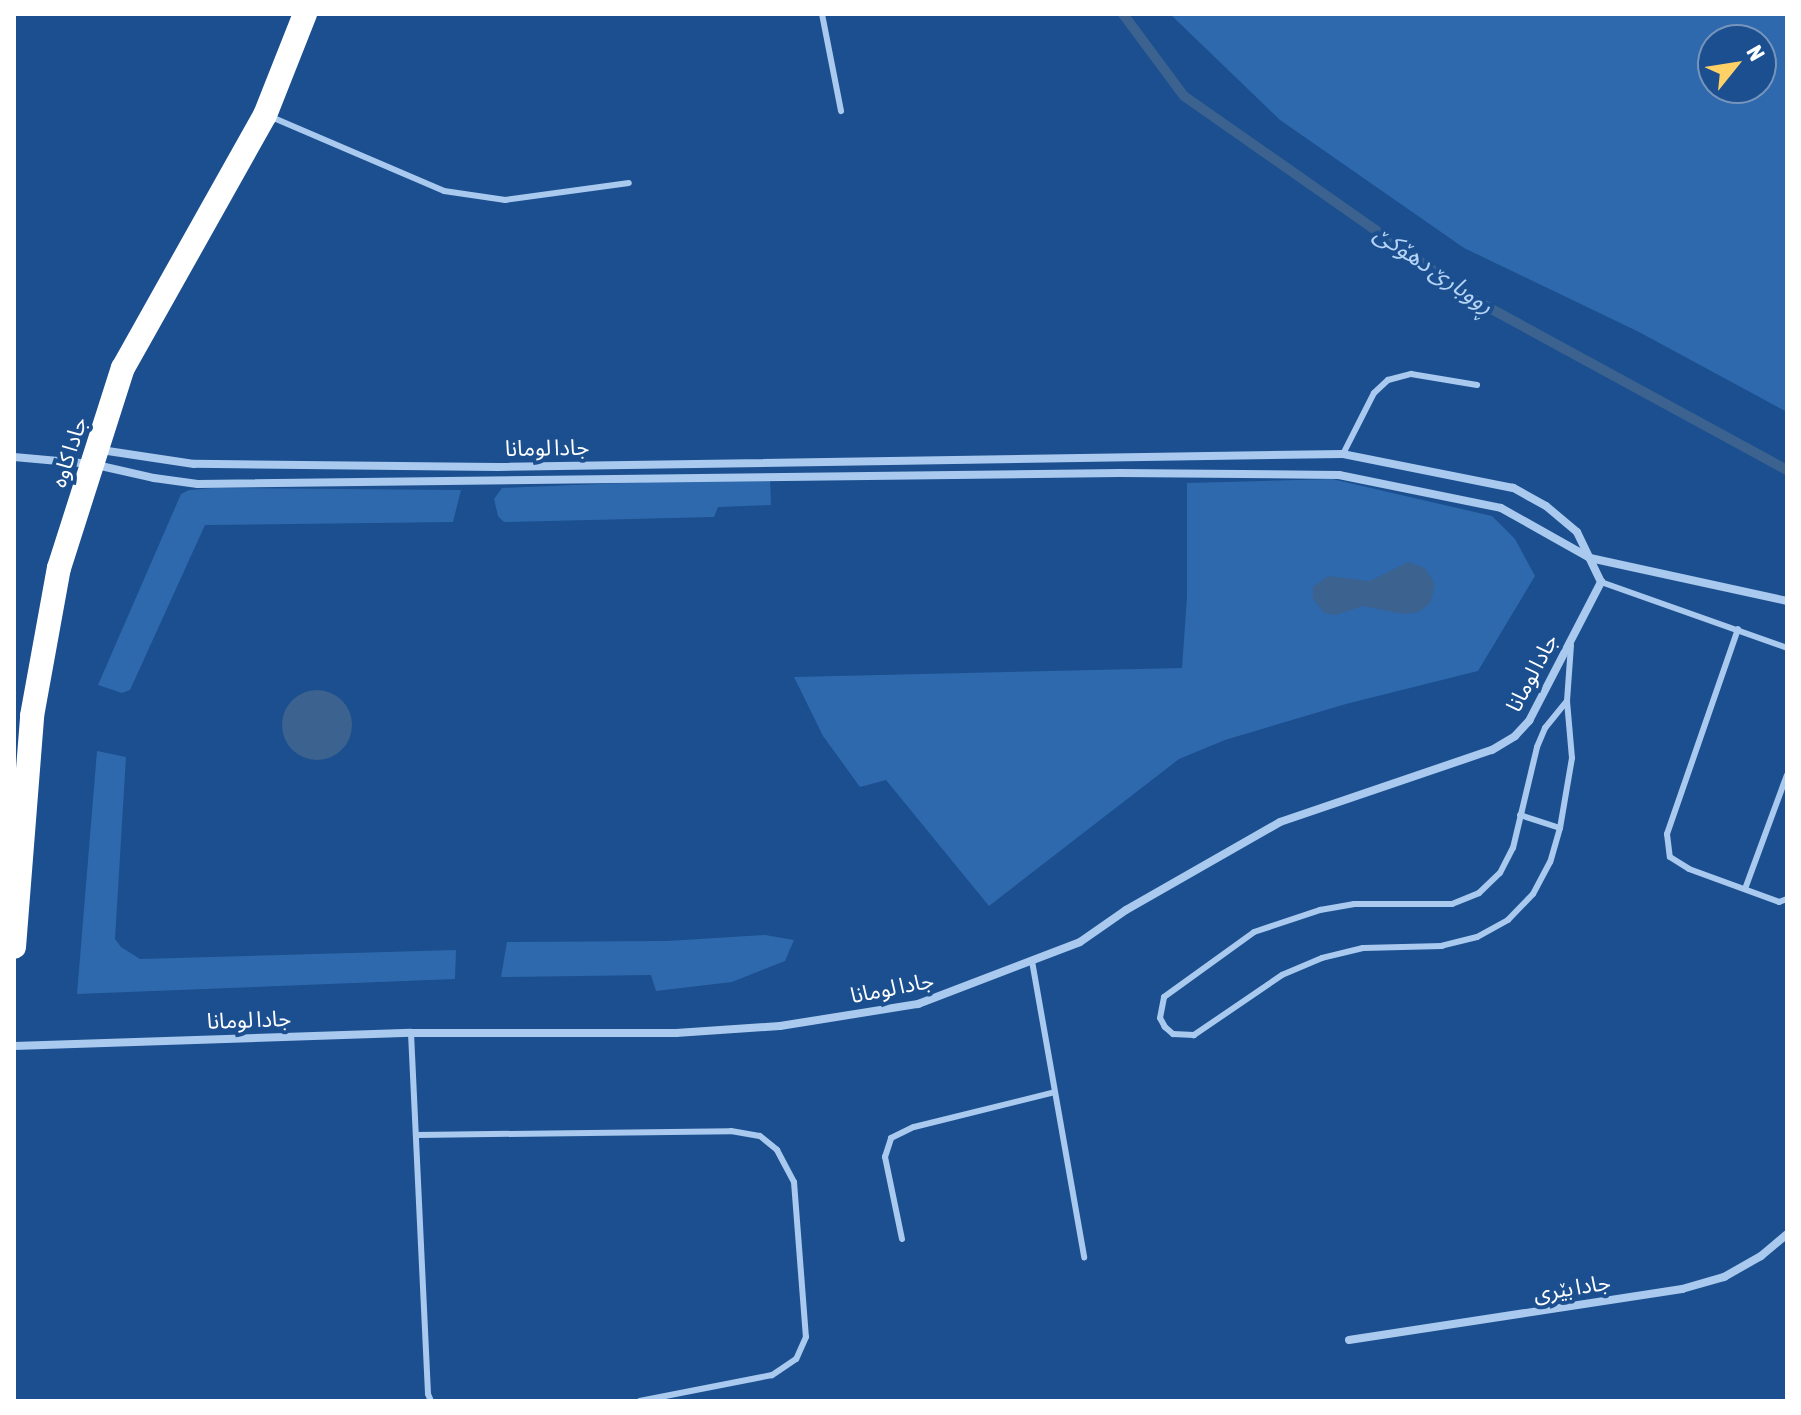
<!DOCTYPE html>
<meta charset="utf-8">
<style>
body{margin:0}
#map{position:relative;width:1801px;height:1415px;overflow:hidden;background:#1b4f8f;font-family:"Asap Condensed","Noto Sans Arabic",sans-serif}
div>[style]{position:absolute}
.green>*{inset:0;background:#2e69ad}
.water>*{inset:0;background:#3c6290}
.round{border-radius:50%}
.stream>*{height:10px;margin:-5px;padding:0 5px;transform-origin:5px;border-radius:5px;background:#3c6290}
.lane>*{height:6px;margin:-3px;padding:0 3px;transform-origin:3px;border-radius:3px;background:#a9c9ee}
.street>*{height:8px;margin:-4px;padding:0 4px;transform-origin:4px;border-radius:4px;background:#a9c9ee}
.highway>*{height:24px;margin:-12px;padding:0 12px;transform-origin:12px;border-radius:12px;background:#fff}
span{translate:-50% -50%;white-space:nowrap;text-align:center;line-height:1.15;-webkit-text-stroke:8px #1b4f8f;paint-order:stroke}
.street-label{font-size:22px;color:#fff}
.water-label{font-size:24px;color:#b5d3f5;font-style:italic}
.frame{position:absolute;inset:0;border:16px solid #fff;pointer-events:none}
.north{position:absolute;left:1697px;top:24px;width:80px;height:80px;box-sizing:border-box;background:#1b4f8f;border:2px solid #7695bc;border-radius:50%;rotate:60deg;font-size:22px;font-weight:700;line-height:32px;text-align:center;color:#fff}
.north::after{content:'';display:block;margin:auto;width:28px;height:36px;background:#ffd166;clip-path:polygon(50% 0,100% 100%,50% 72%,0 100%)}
</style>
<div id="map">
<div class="green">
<div style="clip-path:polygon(evenodd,1170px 14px,1787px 14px,1787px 412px,1639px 332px,1464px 248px,1280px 120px,1170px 14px,1761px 40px,1761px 88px,1713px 88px,1713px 40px,1761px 40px)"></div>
<div style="clip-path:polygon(770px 477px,771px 505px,718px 507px,714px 517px,504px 522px,498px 516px,494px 499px,502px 488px)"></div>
<div style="clip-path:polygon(1332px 479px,1492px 516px,1515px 539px,1535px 576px,1478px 671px,1346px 704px,1225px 740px,1179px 759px,989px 906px,886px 780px,860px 787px,823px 736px,794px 677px,1182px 668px,1187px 597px,1187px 483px)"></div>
<div style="clip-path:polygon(213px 488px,461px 490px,453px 522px,205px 525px,130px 690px,122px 693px,98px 685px,181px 494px,189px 490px)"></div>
<div style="clip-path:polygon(97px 751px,126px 757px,115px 939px,121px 947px,140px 959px,456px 950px,455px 979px,77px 994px)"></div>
<div style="clip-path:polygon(765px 935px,794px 940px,785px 961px,732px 982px,656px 991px,651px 975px,501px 977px,507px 942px,667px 941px)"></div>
</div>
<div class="water">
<div style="clip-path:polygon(1408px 562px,1425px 568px,1435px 584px,1431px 602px,1419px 612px,1403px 614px,1363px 606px,1336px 615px,1324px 613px,1313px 599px,1313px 587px,1328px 576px,1370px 581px)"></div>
<div class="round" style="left:282px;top:690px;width:70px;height:70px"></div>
</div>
<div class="stream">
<div style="left:1123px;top:14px;width:102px;rotate:53.4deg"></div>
<div style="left:1184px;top:96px;width:355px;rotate:35deg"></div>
<div style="left:1475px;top:300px;width:355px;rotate:28.6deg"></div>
</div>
<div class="lane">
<div style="left:822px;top:14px;width:99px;rotate:78.9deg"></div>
<div style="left:269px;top:116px;width:190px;rotate:23.2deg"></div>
<div style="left:444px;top:191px;width:62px;rotate:8.4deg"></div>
<div style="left:505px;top:200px;width:125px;rotate:-7.8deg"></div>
<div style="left:1343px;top:454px;width:68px;rotate:-63.1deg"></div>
<div style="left:1374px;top:393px;width:19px;rotate:-43deg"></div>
<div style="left:1388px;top:380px;width:24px;rotate:-15deg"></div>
<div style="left:1411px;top:374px;width:67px;rotate:9.5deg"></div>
<div style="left:1601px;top:582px;width:197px;rotate:19.5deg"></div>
<div style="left:1738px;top:629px;width:217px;rotate:109.1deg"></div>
<div style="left:1667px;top:834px;width:23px;rotate:83deg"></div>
<div style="left:1670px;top:857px;width:22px;rotate:32deg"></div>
<div style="left:1689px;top:869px;width:96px;rotate:20.1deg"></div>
<div style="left:1779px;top:902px;width:9px;rotate:-21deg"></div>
<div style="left:1567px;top:701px;width:57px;rotate:85deg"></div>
<div style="left:1572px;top:758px;width:71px;rotate:99.7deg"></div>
<div style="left:1560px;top:828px;width:35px;rotate:106deg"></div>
<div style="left:1550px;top:862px;width:36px;rotate:118deg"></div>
<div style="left:1533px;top:894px;width:36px;rotate:134deg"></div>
<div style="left:1508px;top:920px;width:35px;rotate:151deg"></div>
<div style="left:1477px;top:937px;width:36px;rotate:166deg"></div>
<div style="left:1442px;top:946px;width:79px;rotate:178.5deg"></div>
<div style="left:1363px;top:948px;width:42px;rotate:166.3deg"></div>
<div style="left:1322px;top:958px;width:43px;rotate:157deg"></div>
<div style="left:1282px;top:975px;width:107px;rotate:145.7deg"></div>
<div style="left:1194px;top:1035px;width:21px;rotate:-177deg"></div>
<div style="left:1173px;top:1034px;width:11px;rotate:-139deg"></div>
<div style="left:1165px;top:1027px;width:10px;rotate:-119deg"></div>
<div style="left:1160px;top:1018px;width:21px;rotate:-79deg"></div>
<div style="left:1164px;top:997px;width:111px;rotate:-35.8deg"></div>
<div style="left:1254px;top:932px;width:70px;rotate:-18.4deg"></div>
<div style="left:1320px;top:910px;width:35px;rotate:-10deg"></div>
<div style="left:1354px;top:904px;width:98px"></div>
<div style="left:1452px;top:904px;width:29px;rotate:-22deg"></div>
<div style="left:1479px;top:893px;width:29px;rotate:-44deg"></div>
<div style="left:1500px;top:873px;width:28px;rotate:-63deg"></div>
<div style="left:1513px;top:848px;width:104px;rotate:-76.6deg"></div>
<div style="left:1537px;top:747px;width:21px;rotate:-67deg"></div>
<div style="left:1545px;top:728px;width:35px;rotate:-51deg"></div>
<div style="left:1567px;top:701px;width:56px;rotate:-85.9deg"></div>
<div style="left:1520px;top:815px;width:42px;rotate:18deg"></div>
<div style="left:1745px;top:889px;width:121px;rotate:-69.8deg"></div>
<div style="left:1032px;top:961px;width:301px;rotate:80deg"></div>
<div style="left:411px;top:1033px;width:361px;rotate:87.3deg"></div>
<div style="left:428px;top:1394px;width:8px;rotate:67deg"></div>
<div style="left:417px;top:1135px;width:314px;rotate:-0.7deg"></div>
<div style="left:731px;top:1131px;width:29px;rotate:10deg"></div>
<div style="left:760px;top:1136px;width:22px;rotate:39deg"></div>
<div style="left:777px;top:1150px;width:36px;rotate:62deg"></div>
<div style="left:794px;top:1182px;width:155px;rotate:85.6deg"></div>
<div style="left:806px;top:1337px;width:24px;rotate:114deg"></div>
<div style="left:796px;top:1359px;width:29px;rotate:146deg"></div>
<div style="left:772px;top:1375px;width:135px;rotate:168.9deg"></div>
<div style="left:902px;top:1239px;width:84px;rotate:-101.7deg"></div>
<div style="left:885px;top:1157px;width:20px;rotate:-72deg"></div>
<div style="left:891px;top:1138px;width:25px;rotate:-26deg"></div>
<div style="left:914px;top:1127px;width:145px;rotate:-13.9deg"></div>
</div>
<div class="street">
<div style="left:14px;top:457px;width:78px;rotate:5.1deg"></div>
<div style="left:92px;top:464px;width:64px;rotate:12.7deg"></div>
<div style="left:154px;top:478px;width:44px;rotate:7.8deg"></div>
<div style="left:198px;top:484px;width:922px;rotate:-0.68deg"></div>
<div style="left:1120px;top:473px;width:219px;rotate:0.5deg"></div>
<div style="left:1339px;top:475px;width:165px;rotate:11.5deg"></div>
<div style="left:1501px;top:508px;width:102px;rotate:29.3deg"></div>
<div style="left:1590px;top:558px;width:202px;rotate:12.3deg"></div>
<div style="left:14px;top:1046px;width:397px;rotate:-1.9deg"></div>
<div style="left:411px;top:1033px;width:265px"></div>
<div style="left:676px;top:1033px;width:104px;rotate:-3.9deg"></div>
<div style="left:780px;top:1026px;width:140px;rotate:-9.1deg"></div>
<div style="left:918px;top:1004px;width:173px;rotate:-20.9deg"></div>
<div style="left:1080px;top:942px;width:56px;rotate:-34.8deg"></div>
<div style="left:1126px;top:910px;width:177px;rotate:-29.7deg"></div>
<div style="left:1280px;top:822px;width:224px;rotate:-18.8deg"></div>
<div style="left:1492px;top:750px;width:27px;rotate:-31deg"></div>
<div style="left:1515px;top:736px;width:21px;rotate:-47deg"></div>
<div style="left:1529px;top:721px;width:157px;rotate:-62.6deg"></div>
<div style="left:1601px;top:582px;width:55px;rotate:-115.6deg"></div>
<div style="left:1577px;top:532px;width:40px;rotate:-140deg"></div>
<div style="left:1546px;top:506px;width:38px;rotate:-151deg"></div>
<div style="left:1513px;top:488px;width:173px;rotate:-168.7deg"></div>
<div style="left:1343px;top:454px;width:845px;rotate:179.12deg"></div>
<div style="left:498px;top:467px;width:304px;rotate:-179.4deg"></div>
<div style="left:194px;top:464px;width:94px;rotate:-171.4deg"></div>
<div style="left:1349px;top:1340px;width:337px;rotate:-8.7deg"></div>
<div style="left:1682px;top:1289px;width:44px;rotate:-15.9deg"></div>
<div style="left:1724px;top:1277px;width:43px;rotate:-29.6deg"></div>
<div style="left:1761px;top:1256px;width:34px;rotate:-40deg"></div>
</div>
<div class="highway">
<div style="left:14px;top:947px;width:232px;rotate:-85.5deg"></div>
<div style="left:32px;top:716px;width:150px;rotate:-79.7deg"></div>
<div style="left:59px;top:568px;width:210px;rotate:-72.3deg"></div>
<div style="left:123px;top:368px;width:290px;rotate:-60.7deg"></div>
<div style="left:265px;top:115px;width:109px;rotate:-68.4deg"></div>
</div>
<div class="street-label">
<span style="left:547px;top:448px;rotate:-1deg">جادا لومانا</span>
<span style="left:69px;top:452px;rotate:-72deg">جادا کاوه</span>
<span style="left:1532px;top:673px;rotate:-62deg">جادا لومانا</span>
<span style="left:892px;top:988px;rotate:-11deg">جادا لومانا</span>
<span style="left:249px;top:1020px;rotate:-2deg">جادا لومانا</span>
<span style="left:1572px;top:1288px;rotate:-9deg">جادا بێری</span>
</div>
<div class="water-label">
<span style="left:1434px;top:269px;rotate:34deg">ڕووبارێ دهۆكێ</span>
</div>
<div class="frame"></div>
<div class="north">N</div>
</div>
